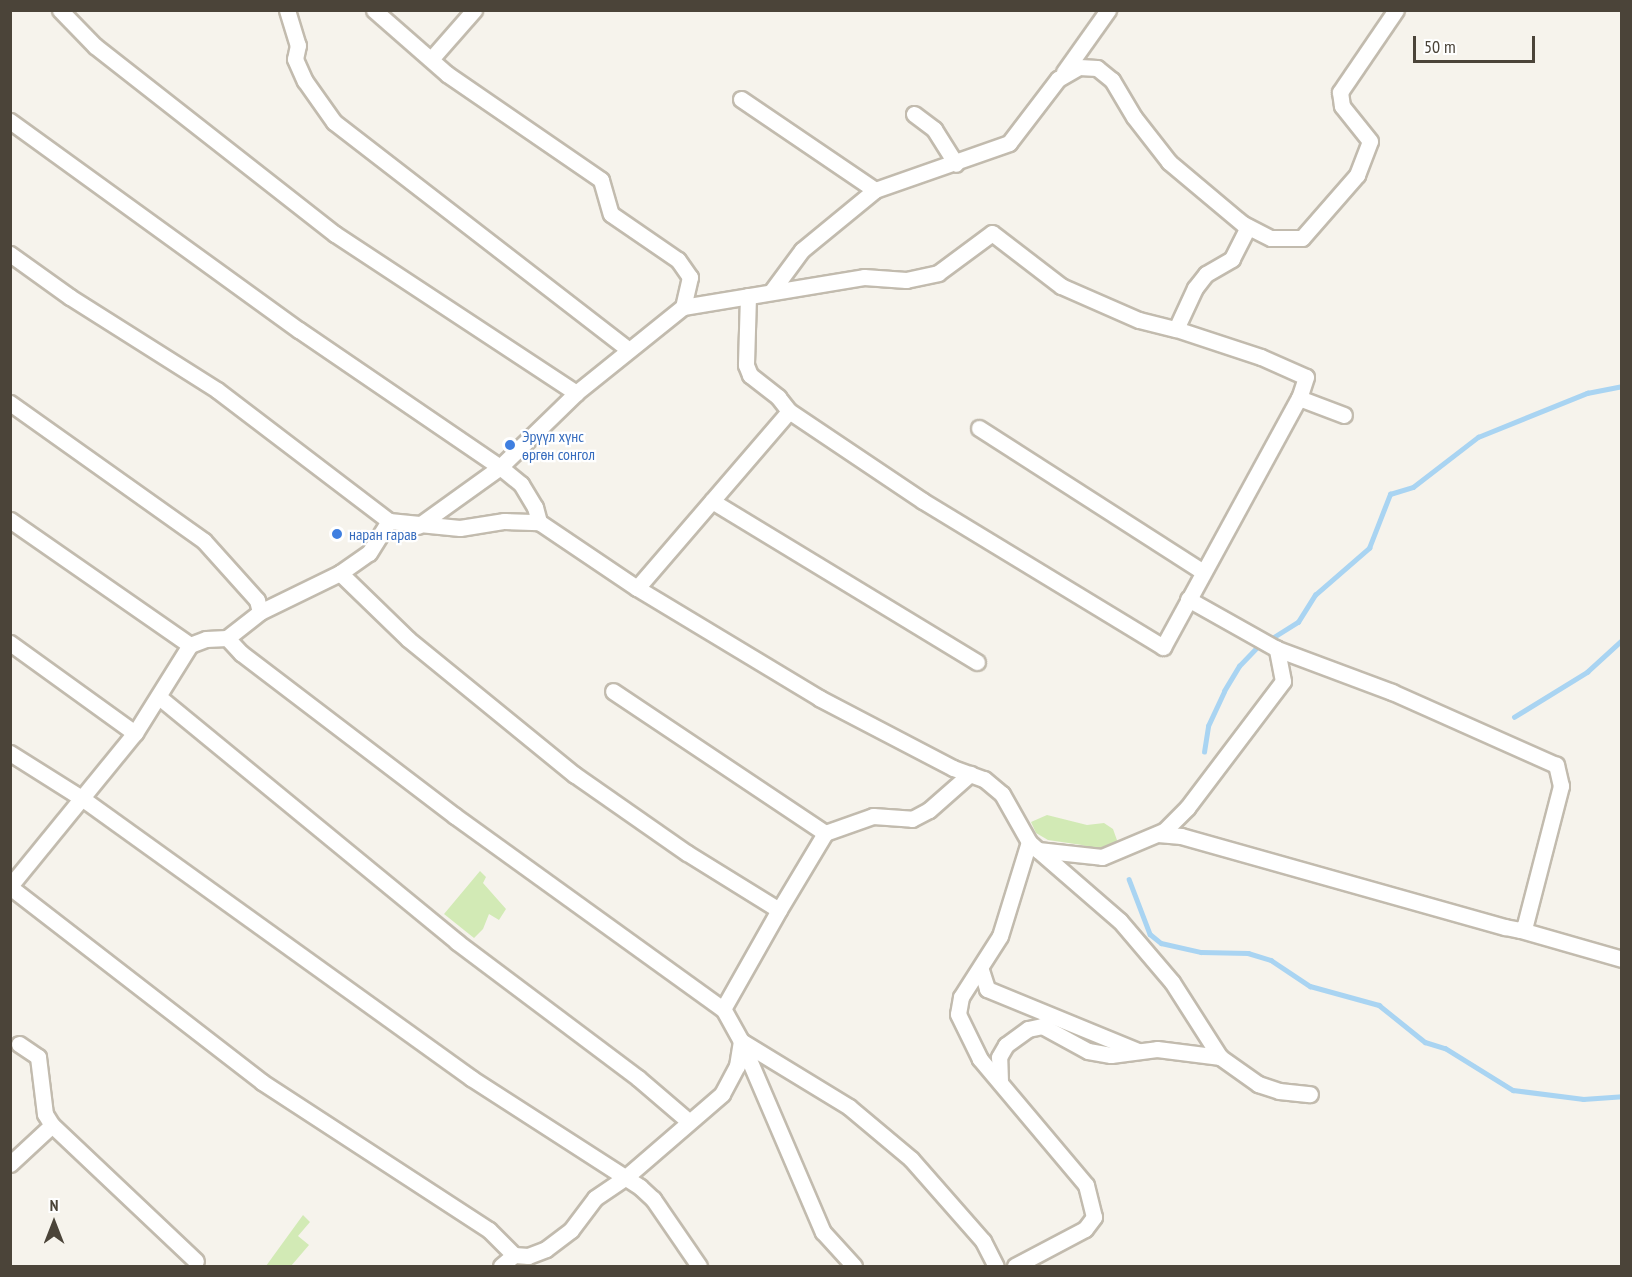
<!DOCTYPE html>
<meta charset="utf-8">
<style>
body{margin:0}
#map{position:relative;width:1632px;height:1277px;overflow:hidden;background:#f6f3ec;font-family:"PT Sans Narrow",sans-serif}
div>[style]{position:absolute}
.green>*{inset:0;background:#d2eab5}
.stream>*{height:4.5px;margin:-2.25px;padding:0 2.25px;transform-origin:2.25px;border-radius:2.25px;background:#a9d4f2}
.roads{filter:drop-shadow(2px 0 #c2bbae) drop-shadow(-2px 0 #c2bbae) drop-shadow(0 2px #c2bbae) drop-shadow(0 -2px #c2bbae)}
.street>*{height:15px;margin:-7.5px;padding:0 7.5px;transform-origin:7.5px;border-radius:7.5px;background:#fff}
.dots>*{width:16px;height:16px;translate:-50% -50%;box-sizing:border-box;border:3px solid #fff;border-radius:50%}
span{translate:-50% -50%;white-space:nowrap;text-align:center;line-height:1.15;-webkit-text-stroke:4.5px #fff;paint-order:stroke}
.shop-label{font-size:16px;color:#366cbe}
.left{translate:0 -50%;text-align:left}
.frame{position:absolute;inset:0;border:12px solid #4b4439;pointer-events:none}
.north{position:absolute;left:24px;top:1193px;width:60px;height:60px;-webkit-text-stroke:4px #fff;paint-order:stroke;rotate:0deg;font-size:16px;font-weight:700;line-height:24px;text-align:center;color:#4b4439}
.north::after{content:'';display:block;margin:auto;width:21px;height:27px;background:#4b4439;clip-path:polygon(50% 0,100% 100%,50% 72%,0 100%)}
.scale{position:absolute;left:1413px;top:36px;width:122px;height:27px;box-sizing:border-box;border:3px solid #4b4439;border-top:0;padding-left:8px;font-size:18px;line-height:21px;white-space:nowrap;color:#4b4439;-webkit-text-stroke:4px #fff;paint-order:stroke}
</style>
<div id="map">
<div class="green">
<div style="clip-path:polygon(1047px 815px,1087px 825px,1104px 823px,1113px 829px,1118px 843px,1106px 854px,1082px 845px,1048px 840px,1036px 833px,1031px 822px)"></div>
<div style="clip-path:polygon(480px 871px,486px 877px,483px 883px,506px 909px,499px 920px,489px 914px,483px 929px,474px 938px,444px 914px)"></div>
<div style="clip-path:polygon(303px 1215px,310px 1222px,298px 1236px,309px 1245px,291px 1266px,266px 1266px)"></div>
</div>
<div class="stream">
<div style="left:1269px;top:640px;width:34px;rotate:-32deg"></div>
<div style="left:1298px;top:622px;width:32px;rotate:-58deg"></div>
<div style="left:1315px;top:595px;width:72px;rotate:-41deg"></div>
<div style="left:1369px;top:548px;width:58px;rotate:-68.7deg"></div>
<div style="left:1390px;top:494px;width:24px;rotate:-17deg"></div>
<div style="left:1413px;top:487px;width:82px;rotate:-37.6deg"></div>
<div style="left:1478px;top:437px;width:118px;rotate:-22deg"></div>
<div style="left:1587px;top:393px;width:36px;rotate:-11deg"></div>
<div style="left:1514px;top:717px;width:86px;rotate:-31.7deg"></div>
<div style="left:1587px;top:672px;width:47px;rotate:-42.4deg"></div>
<div style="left:1204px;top:752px;width:26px;rotate:-81deg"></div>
<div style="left:1208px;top:726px;width:38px;rotate:-65deg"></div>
<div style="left:1224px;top:691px;width:29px;rotate:-59deg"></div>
<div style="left:1239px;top:666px;width:32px;rotate:-46deg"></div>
<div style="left:1129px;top:879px;width:59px;rotate:69.1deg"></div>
<div style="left:1150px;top:934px;width:14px;rotate:39deg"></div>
<div style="left:1161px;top:943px;width:41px;rotate:12.7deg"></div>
<div style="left:1201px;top:952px;width:47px;rotate:1.2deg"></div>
<div style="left:1248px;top:953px;width:24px;rotate:17deg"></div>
<div style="left:1271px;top:960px;width:47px;rotate:33.7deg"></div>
<div style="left:1310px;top:986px;width:72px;rotate:15.4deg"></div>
<div style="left:1379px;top:1005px;width:59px;rotate:38.8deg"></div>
<div style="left:1425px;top:1042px;width:21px;rotate:17deg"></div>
<div style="left:1445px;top:1048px;width:80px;rotate:31.7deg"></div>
<div style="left:1513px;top:1090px;width:71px;rotate:7.3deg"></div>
<div style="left:1583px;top:1099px;width:39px;rotate:-4deg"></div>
</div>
<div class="roads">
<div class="street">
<div style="left:60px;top:10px;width:50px;rotate:45.8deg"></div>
<div style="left:95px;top:46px;width:305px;rotate:38.1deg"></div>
<div style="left:335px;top:234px;width:289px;rotate:33.4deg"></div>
<div style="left:576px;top:393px;width:137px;rotate:-38.8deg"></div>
<div style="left:683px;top:307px;width:183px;rotate:-9.4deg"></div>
<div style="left:864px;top:277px;width:42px;rotate:4.1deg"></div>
<div style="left:906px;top:280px;width:33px;rotate:-12deg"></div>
<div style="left:938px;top:273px;width:67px;rotate:-36.5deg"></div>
<div style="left:992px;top:233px;width:87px;rotate:37.5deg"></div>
<div style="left:1061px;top:286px;width:85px;rotate:23.6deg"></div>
<div style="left:1139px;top:320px;width:38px;rotate:14deg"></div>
<div style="left:287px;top:10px;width:37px;rotate:73deg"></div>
<div style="left:298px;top:45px;width:14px;rotate:102deg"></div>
<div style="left:295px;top:59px;width:24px;rotate:66deg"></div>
<div style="left:305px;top:81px;width:50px;rotate:54.7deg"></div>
<div style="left:334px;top:122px;width:371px;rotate:37.7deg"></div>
<div style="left:374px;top:10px;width:97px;rotate:41.2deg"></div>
<div style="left:447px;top:74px;width:187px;rotate:34.5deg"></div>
<div style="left:601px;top:180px;width:35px;rotate:74deg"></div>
<div style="left:611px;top:214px;width:81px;rotate:34.5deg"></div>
<div style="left:678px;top:260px;width:21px;rotate:55deg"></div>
<div style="left:690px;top:277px;width:31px;rotate:103deg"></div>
<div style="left:432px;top:58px;width:64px;rotate:-48.8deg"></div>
<div style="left:1064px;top:72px;width:76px;rotate:-54.6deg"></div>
<div style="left:741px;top:99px;width:162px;rotate:34.2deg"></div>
<div style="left:914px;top:114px;width:25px;rotate:37deg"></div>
<div style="left:934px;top:129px;width:41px;rotate:57.8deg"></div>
<div style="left:10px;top:121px;width:357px;rotate:35.9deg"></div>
<div style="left:299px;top:330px;width:243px;rotate:34.3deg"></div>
<div style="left:500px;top:467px;width:106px;rotate:-44.2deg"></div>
<div style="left:1248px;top:227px;width:36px;rotate:117deg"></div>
<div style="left:1232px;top:259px;width:30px;rotate:150deg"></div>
<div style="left:1206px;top:274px;width:18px;rotate:128deg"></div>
<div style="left:1195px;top:288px;width:45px;rotate:114.9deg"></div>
<div style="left:1176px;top:329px;width:89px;rotate:18.2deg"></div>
<div style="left:1261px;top:357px;width:49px;rotate:24deg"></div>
<div style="left:1306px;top:377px;width:22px;rotate:108deg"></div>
<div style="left:1299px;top:398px;width:48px;rotate:20.7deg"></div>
<div style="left:10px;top:254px;width:74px;rotate:35.6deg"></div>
<div style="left:70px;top:297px;width:174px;rotate:32.3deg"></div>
<div style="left:217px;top:390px;width:216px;rotate:37.3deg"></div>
<div style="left:389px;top:521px;width:71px;rotate:5.6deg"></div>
<div style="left:460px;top:528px;width:45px;rotate:-9deg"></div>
<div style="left:504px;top:521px;width:35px;rotate:2deg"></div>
<div style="left:539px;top:522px;width:118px;rotate:34deg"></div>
<div style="left:637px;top:588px;width:213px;rotate:31.1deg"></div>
<div style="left:819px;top:698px;width:151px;rotate:27.6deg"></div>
<div style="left:953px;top:768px;width:33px;rotate:20deg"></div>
<div style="left:984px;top:779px;width:23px;rotate:40deg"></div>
<div style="left:1002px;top:794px;width:55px;rotate:60.6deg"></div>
<div style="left:1029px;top:842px;width:12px;rotate:42deg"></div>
<div style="left:1038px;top:850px;width:64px;rotate:6.2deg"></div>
<div style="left:1102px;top:857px;width:67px;rotate:-22.8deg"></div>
<div style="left:1164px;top:831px;width:33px;rotate:-45deg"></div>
<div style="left:1187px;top:808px;width:159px;rotate:-52.9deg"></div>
<div style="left:1283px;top:681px;width:33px;rotate:-101deg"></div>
<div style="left:1277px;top:649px;width:102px;rotate:-150.7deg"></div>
<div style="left:771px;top:292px;width:52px;rotate:-53.6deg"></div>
<div style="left:802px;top:250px;width:94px;rotate:-39.4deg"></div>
<div style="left:875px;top:190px;width:142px;rotate:-19.3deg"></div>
<div style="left:1009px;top:143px;width:81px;rotate:-52.6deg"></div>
<div style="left:1058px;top:79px;width:24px;rotate:-30deg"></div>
<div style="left:1079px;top:67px;width:18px;rotate:3deg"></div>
<div style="left:1097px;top:68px;width:19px;rotate:39deg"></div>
<div style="left:1112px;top:80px;width:43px;rotate:59.3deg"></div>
<div style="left:1134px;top:117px;width:57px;rotate:52.1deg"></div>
<div style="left:1169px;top:162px;width:97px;rotate:40deg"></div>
<div style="left:1243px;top:224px;width:31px;rotate:27deg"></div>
<div style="left:1271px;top:238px;width:31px"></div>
<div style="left:1302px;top:238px;width:84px;rotate:-48.9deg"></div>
<div style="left:1357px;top:175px;width:36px;rotate:-69deg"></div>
<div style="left:1370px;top:141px;width:45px;rotate:-128.7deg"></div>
<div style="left:1342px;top:106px;width:14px;rotate:-98deg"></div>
<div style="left:1340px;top:92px;width:99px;rotate:-55.7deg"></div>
<div style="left:748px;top:296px;width:69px;rotate:91.7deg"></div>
<div style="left:746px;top:365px;width:11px;rotate:68deg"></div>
<div style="left:750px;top:375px;width:36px;rotate:38deg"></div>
<div style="left:778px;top:397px;width:18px;rotate:52deg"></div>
<div style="left:10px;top:403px;width:238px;rotate:35.4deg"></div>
<div style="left:204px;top:541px;width:79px;rotate:48.1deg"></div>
<div style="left:257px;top:600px;width:12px;rotate:76deg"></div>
<div style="left:260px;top:612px;width:89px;rotate:-26deg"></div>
<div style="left:340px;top:573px;width:35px;rotate:-35deg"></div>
<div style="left:369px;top:553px;width:38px;rotate:-58deg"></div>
<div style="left:979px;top:428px;width:265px;rotate:32.7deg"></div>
<div style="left:712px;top:501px;width:310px;rotate:31.3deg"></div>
<div style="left:10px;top:520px;width:219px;rotate:34.8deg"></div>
<div style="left:190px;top:645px;width:17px;rotate:-21deg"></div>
<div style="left:206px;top:639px;width:21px;rotate:-3deg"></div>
<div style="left:227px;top:638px;width:42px;rotate:-38.2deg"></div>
<div style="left:418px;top:526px;width:101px;rotate:-35.7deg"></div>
<div style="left:500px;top:467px;width:27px;rotate:39deg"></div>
<div style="left:521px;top:484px;width:27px;rotate:59deg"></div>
<div style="left:535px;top:507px;width:16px;rotate:75deg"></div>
<div style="left:340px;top:573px;width:95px;rotate:44.1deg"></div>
<div style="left:408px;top:639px;width:215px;rotate:39.2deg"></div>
<div style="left:575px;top:775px;width:136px;rotate:34.9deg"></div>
<div style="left:687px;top:853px;width:108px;rotate:31.8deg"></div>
<div style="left:779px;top:910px;width:90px;rotate:-59.1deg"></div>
<div style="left:825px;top:833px;width:255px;rotate:-146.2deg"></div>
<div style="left:637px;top:588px;width:233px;rotate:-49.3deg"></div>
<div style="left:789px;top:411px;width:161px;rotate:33.9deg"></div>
<div style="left:923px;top:501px;width:281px;rotate:31.3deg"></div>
<div style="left:1163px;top:647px;width:284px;rotate:-61.4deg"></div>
<div style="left:227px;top:638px;width:21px;rotate:47deg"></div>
<div style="left:241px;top:653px;width:269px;rotate:37.3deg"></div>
<div style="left:455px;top:816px;width:330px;rotate:35.8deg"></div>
<div style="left:10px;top:643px;width:154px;rotate:35.8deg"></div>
<div style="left:135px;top:733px;width:104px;rotate:-58deg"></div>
<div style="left:159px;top:697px;width:386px;rotate:39.4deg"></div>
<div style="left:457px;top:942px;width:226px;rotate:36.9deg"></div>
<div style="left:638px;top:1078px;width:65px;rotate:40.6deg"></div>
<div style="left:10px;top:753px;width:86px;rotate:32.2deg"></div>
<div style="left:83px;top:799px;width:478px;rotate:35.7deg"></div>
<div style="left:471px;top:1078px;width:201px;rotate:32.8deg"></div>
<div style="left:640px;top:1187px;width:18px;rotate:43deg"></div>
<div style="left:653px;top:1199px;width:81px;rotate:55.5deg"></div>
<div style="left:825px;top:833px;width:51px;rotate:-19.5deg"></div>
<div style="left:873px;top:816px;width:39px;rotate:4deg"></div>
<div style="left:912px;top:819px;width:19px;rotate:-28deg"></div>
<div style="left:929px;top:810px;width:55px;rotate:-41.3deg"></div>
<div style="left:1158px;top:834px;width:23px;rotate:5deg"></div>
<div style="left:1181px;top:836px;width:337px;rotate:15.7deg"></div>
<div style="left:1505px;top:927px;width:16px;rotate:11deg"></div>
<div style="left:1521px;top:930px;width:6px;rotate:-51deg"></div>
<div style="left:1525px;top:925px;width:144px;rotate:-75.5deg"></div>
<div style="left:1561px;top:786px;width:22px;rotate:-103deg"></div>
<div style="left:1556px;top:765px;width:180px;rotate:-156deg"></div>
<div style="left:1392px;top:692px;width:123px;rotate:-159.5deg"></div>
<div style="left:1038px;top:850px;width:108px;rotate:40.9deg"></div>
<div style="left:1120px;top:921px;width:80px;rotate:49.6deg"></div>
<div style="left:1172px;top:982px;width:89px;rotate:57.4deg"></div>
<div style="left:10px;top:886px;width:198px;rotate:-50.8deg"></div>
<div style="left:10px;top:887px;width:319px;rotate:37.7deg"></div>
<div style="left:262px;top:1082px;width:271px;rotate:33.1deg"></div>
<div style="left:489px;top:1230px;width:35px;rotate:45deg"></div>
<div style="left:1521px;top:930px;width:105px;rotate:16deg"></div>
<div style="left:981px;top:970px;width:20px;rotate:72deg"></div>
<div style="left:987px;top:989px;width:163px;rotate:22.3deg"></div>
<div style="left:741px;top:1041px;width:127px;rotate:31.4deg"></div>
<div style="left:849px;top:1107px;width:81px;rotate:40deg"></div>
<div style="left:911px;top:1159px;width:109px;rotate:48.7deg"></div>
<div style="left:983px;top:1241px;width:28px;rotate:63deg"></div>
<div style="left:741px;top:1041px;width:208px;rotate:66.8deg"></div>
<div style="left:823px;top:1232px;width:46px;rotate:47.6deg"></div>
<div style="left:19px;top:1044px;width:23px;rotate:34deg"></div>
<div style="left:38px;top:1057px;width:57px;rotate:83deg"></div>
<div style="left:45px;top:1114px;width:13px;rotate:58deg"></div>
<div style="left:1000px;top:1081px;width:24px;rotate:-92deg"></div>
<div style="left:999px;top:1057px;width:14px;rotate:-60deg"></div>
<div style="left:1006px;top:1045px;width:27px;rotate:-36deg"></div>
<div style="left:1028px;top:1029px;width:14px;rotate:-12deg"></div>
<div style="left:1042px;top:1026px;width:52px;rotate:28.5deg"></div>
<div style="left:1088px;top:1051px;width:23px;rotate:10deg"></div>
<div style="left:1111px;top:1055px;width:46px;rotate:-7.4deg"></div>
<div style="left:1157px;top:1049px;width:64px;rotate:7.2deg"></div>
<div style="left:1220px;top:1057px;width:47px;rotate:35.4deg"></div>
<div style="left:1258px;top:1084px;width:22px;rotate:18deg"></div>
<div style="left:1279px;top:1091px;width:31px;rotate:6deg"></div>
<div style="left:10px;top:1164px;width:57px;rotate:-42.9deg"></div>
<div style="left:52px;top:1125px;width:198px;rotate:43.4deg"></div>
<div style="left:501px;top:1266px;width:17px;rotate:-40deg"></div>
<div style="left:514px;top:1255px;width:14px;rotate:4deg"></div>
<div style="left:528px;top:1256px;width:19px;rotate:-21deg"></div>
<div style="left:546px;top:1249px;width:31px;rotate:-37deg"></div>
<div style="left:571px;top:1230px;width:40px;rotate:-53deg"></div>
<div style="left:595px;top:1198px;width:37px;rotate:-34deg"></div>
<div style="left:626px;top:1177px;width:127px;rotate:-40.8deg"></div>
<div style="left:722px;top:1094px;width:32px;rotate:-62deg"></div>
<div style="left:737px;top:1066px;width:25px;rotate:-81deg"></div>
<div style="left:741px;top:1041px;width:37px;rotate:-119deg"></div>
<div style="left:723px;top:1009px;width:114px;rotate:-60.5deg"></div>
<div style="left:1015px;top:1266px;width:79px;rotate:-27.9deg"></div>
<div style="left:1085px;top:1229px;width:15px;rotate:-53deg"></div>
<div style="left:1094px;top:1217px;width:33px;rotate:-104deg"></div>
<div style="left:1086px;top:1185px;width:165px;rotate:-130.1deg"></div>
<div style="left:980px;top:1059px;width:50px;rotate:-116.1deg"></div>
<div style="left:958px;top:1014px;width:17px;rotate:-80deg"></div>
<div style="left:961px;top:997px;width:72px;rotate:-57.4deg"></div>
<div style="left:1000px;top:936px;width:98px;rotate:-72.9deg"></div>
</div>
</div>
<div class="dots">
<div style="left:510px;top:445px;background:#3f7fe0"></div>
<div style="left:337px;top:534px;background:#3f7fe0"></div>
</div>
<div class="shop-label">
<span class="left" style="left:522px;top:445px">Эрүүл хүнс<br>өргөн сонгол</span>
<span class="left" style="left:349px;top:534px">наран гарав</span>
</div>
<div class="frame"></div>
<div class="north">N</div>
<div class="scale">50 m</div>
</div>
